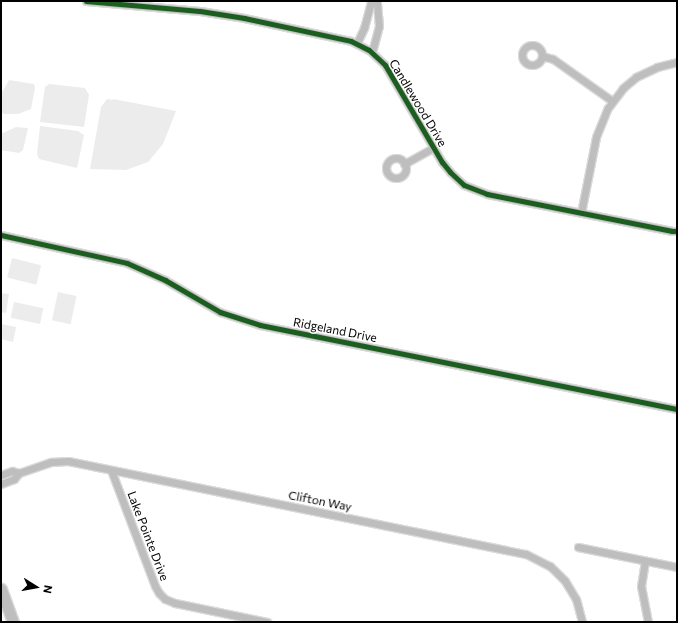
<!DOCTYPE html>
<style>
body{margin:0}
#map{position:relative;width:678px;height:623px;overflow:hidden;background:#fff;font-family:Commissioner,sans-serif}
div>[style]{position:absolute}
.green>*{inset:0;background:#ececec;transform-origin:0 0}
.roads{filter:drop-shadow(1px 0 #dbdbdb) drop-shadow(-1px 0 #dbdbdb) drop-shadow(0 1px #dbdbdb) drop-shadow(0 -1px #dbdbdb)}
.minor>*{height:7px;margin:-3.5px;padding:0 3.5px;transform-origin:3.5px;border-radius:3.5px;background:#bebebe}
.minor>.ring{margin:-3.5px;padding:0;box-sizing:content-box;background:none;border:7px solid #bebebe;border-radius:50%}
.primary>*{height:11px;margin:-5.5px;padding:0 5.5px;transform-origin:5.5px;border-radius:5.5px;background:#bebebe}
.cycleway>*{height:5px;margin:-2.5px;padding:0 2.5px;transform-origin:2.5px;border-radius:2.5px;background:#1b5e20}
span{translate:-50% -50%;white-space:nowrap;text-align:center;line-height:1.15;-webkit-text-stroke:3px #fff;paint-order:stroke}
.street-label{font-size:12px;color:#000}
.frame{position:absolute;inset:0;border:2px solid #000;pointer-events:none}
.north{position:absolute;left:16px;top:567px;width:40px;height:40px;-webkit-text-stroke:3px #fff;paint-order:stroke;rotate:101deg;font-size:11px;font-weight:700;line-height:16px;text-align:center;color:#000}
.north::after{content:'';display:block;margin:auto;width:14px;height:18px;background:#000;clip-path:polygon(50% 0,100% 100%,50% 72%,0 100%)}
</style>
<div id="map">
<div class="green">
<div style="clip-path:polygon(9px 80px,34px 84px,35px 88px,31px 109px,18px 114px,4px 114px,1px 112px,1px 94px)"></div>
<div style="clip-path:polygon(49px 84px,85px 88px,89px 95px,84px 127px,40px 122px,45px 87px)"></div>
<div style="clip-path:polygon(107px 99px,113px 100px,113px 99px,176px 111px,163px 144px,148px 162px,126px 170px,90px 169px,101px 107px)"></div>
<div style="clip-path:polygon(40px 126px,78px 131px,84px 135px,77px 168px,39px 159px,37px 154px)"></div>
<div style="clip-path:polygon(16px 127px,28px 128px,23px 150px,19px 153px,1px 150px,1px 134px)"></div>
<div style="left:12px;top:258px;width:30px;height:20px;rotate:14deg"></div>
<div style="left:58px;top:292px;width:19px;height:29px;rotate:12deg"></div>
<div style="clip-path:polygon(1px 293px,9px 294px,6px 313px,1px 312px)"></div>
<div style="left:14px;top:302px;width:30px;height:16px;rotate:12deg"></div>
<div style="clip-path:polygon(1px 324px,16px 327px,13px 342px,1px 339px)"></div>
</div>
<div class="roads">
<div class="minor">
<div style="left:86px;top:1px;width:114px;rotate:5deg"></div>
<div style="left:200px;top:11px;width:45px;rotate:9deg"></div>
<div style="left:244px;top:18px;width:109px;rotate:12.1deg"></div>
<div style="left:351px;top:41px;width:20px;rotate:27deg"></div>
<div style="left:369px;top:50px;width:22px;rotate:43deg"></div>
<div style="left:385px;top:65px;width:113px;rotate:59.6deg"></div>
<div style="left:442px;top:162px;width:13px;rotate:51deg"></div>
<div style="left:450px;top:172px;width:19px;rotate:43deg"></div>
<div style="left:464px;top:185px;width:25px;rotate:21deg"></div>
<div style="left:487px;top:194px;width:189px;rotate:11.3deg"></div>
<div style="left:672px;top:231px;width:5px"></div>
<div style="left:357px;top:43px;width:17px;rotate:-65deg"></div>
<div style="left:364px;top:28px;width:28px;rotate:-75deg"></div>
<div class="ring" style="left:522px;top:45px;width:13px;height:13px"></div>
<div style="left:372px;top:52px;width:27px;rotate:-75deg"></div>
<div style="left:379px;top:26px;width:25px;rotate:-95deg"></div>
<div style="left:542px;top:56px;width:11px;rotate:15deg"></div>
<div style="left:553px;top:59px;width:72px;rotate:35.4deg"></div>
<div class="ring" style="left:386px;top:158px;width:13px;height:13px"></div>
<div style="left:404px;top:164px;width:33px;rotate:-29deg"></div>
<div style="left:581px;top:213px;width:77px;rotate:-78.8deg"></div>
<div style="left:596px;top:137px;width:31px;rotate:-68deg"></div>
<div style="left:608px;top:108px;width:25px;rotate:-53deg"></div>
<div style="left:623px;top:88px;width:17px;rotate:-40deg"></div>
<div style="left:636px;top:77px;width:23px;rotate:-25deg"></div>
<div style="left:657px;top:67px;width:21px;rotate:-14deg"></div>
<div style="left:1px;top:235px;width:129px;rotate:12.5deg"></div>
<div style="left:127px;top:263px;width:42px;rotate:24.1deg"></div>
<div style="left:165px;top:280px;width:64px;rotate:30.2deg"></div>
<div style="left:220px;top:312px;width:42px;rotate:18deg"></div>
<div style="left:260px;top:325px;width:425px;rotate:11.4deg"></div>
<div style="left:111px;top:470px;width:124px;rotate:69.2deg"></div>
<div style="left:155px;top:586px;width:8px;rotate:60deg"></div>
<div style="left:159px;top:593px;width:8px;rotate:45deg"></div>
<div style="left:165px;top:599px;width:11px;rotate:22deg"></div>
<div style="left:175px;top:603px;width:94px;rotate:11.7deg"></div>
<div style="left:1px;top:475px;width:12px;rotate:-20deg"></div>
<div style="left:12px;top:471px;width:7px;rotate:16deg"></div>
<div style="left:19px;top:473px;width:34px;rotate:-19deg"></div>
<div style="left:51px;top:462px;width:17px;rotate:-3deg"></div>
<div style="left:68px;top:461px;width:467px;rotate:11.5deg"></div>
<div style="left:526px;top:554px;width:27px;rotate:27deg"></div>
<div style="left:550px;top:566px;width:21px;rotate:45deg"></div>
<div style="left:565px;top:581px;width:21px;rotate:59deg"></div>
<div style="left:576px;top:599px;width:24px;rotate:75deg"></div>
<div style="left:1px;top:484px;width:14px;rotate:-21deg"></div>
<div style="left:14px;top:479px;width:8px;rotate:-50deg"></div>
<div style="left:578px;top:547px;width:101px;rotate:11.4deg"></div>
<div style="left:645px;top:561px;width:25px;rotate:99deg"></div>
<div style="left:641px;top:586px;width:37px;rotate:79deg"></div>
</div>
<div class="primary">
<div style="left:1px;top:589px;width:35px;rotate:70deg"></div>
</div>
</div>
<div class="cycleway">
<div style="left:86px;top:1px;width:114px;rotate:5deg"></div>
<div style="left:200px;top:11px;width:45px;rotate:9deg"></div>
<div style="left:244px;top:18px;width:109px;rotate:12.1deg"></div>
<div style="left:351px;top:41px;width:20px;rotate:27deg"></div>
<div style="left:369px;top:50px;width:22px;rotate:43deg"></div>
<div style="left:385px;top:65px;width:113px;rotate:59.6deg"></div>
<div style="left:442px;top:162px;width:13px;rotate:51deg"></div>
<div style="left:450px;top:172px;width:19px;rotate:43deg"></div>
<div style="left:464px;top:185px;width:25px;rotate:21deg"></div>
<div style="left:487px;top:194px;width:189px;rotate:11.3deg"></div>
<div style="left:672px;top:231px;width:5px"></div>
<div style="left:1px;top:235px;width:129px;rotate:12.5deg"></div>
<div style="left:127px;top:263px;width:42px;rotate:24.1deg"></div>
<div style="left:165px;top:280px;width:64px;rotate:30.2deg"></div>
<div style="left:220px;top:312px;width:42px;rotate:18deg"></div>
<div style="left:260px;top:325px;width:425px;rotate:11.4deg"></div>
</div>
<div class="street-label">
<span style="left:418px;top:103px;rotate:59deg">Candlewood Drive</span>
<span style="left:335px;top:330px;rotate:11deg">Ridgeland Drive</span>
<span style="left:320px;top:501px;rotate:11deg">Clifton Way</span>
<span style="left:148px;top:536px;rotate:69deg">Lake Pointe Drive</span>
</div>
<div class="frame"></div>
<div class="north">N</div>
</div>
